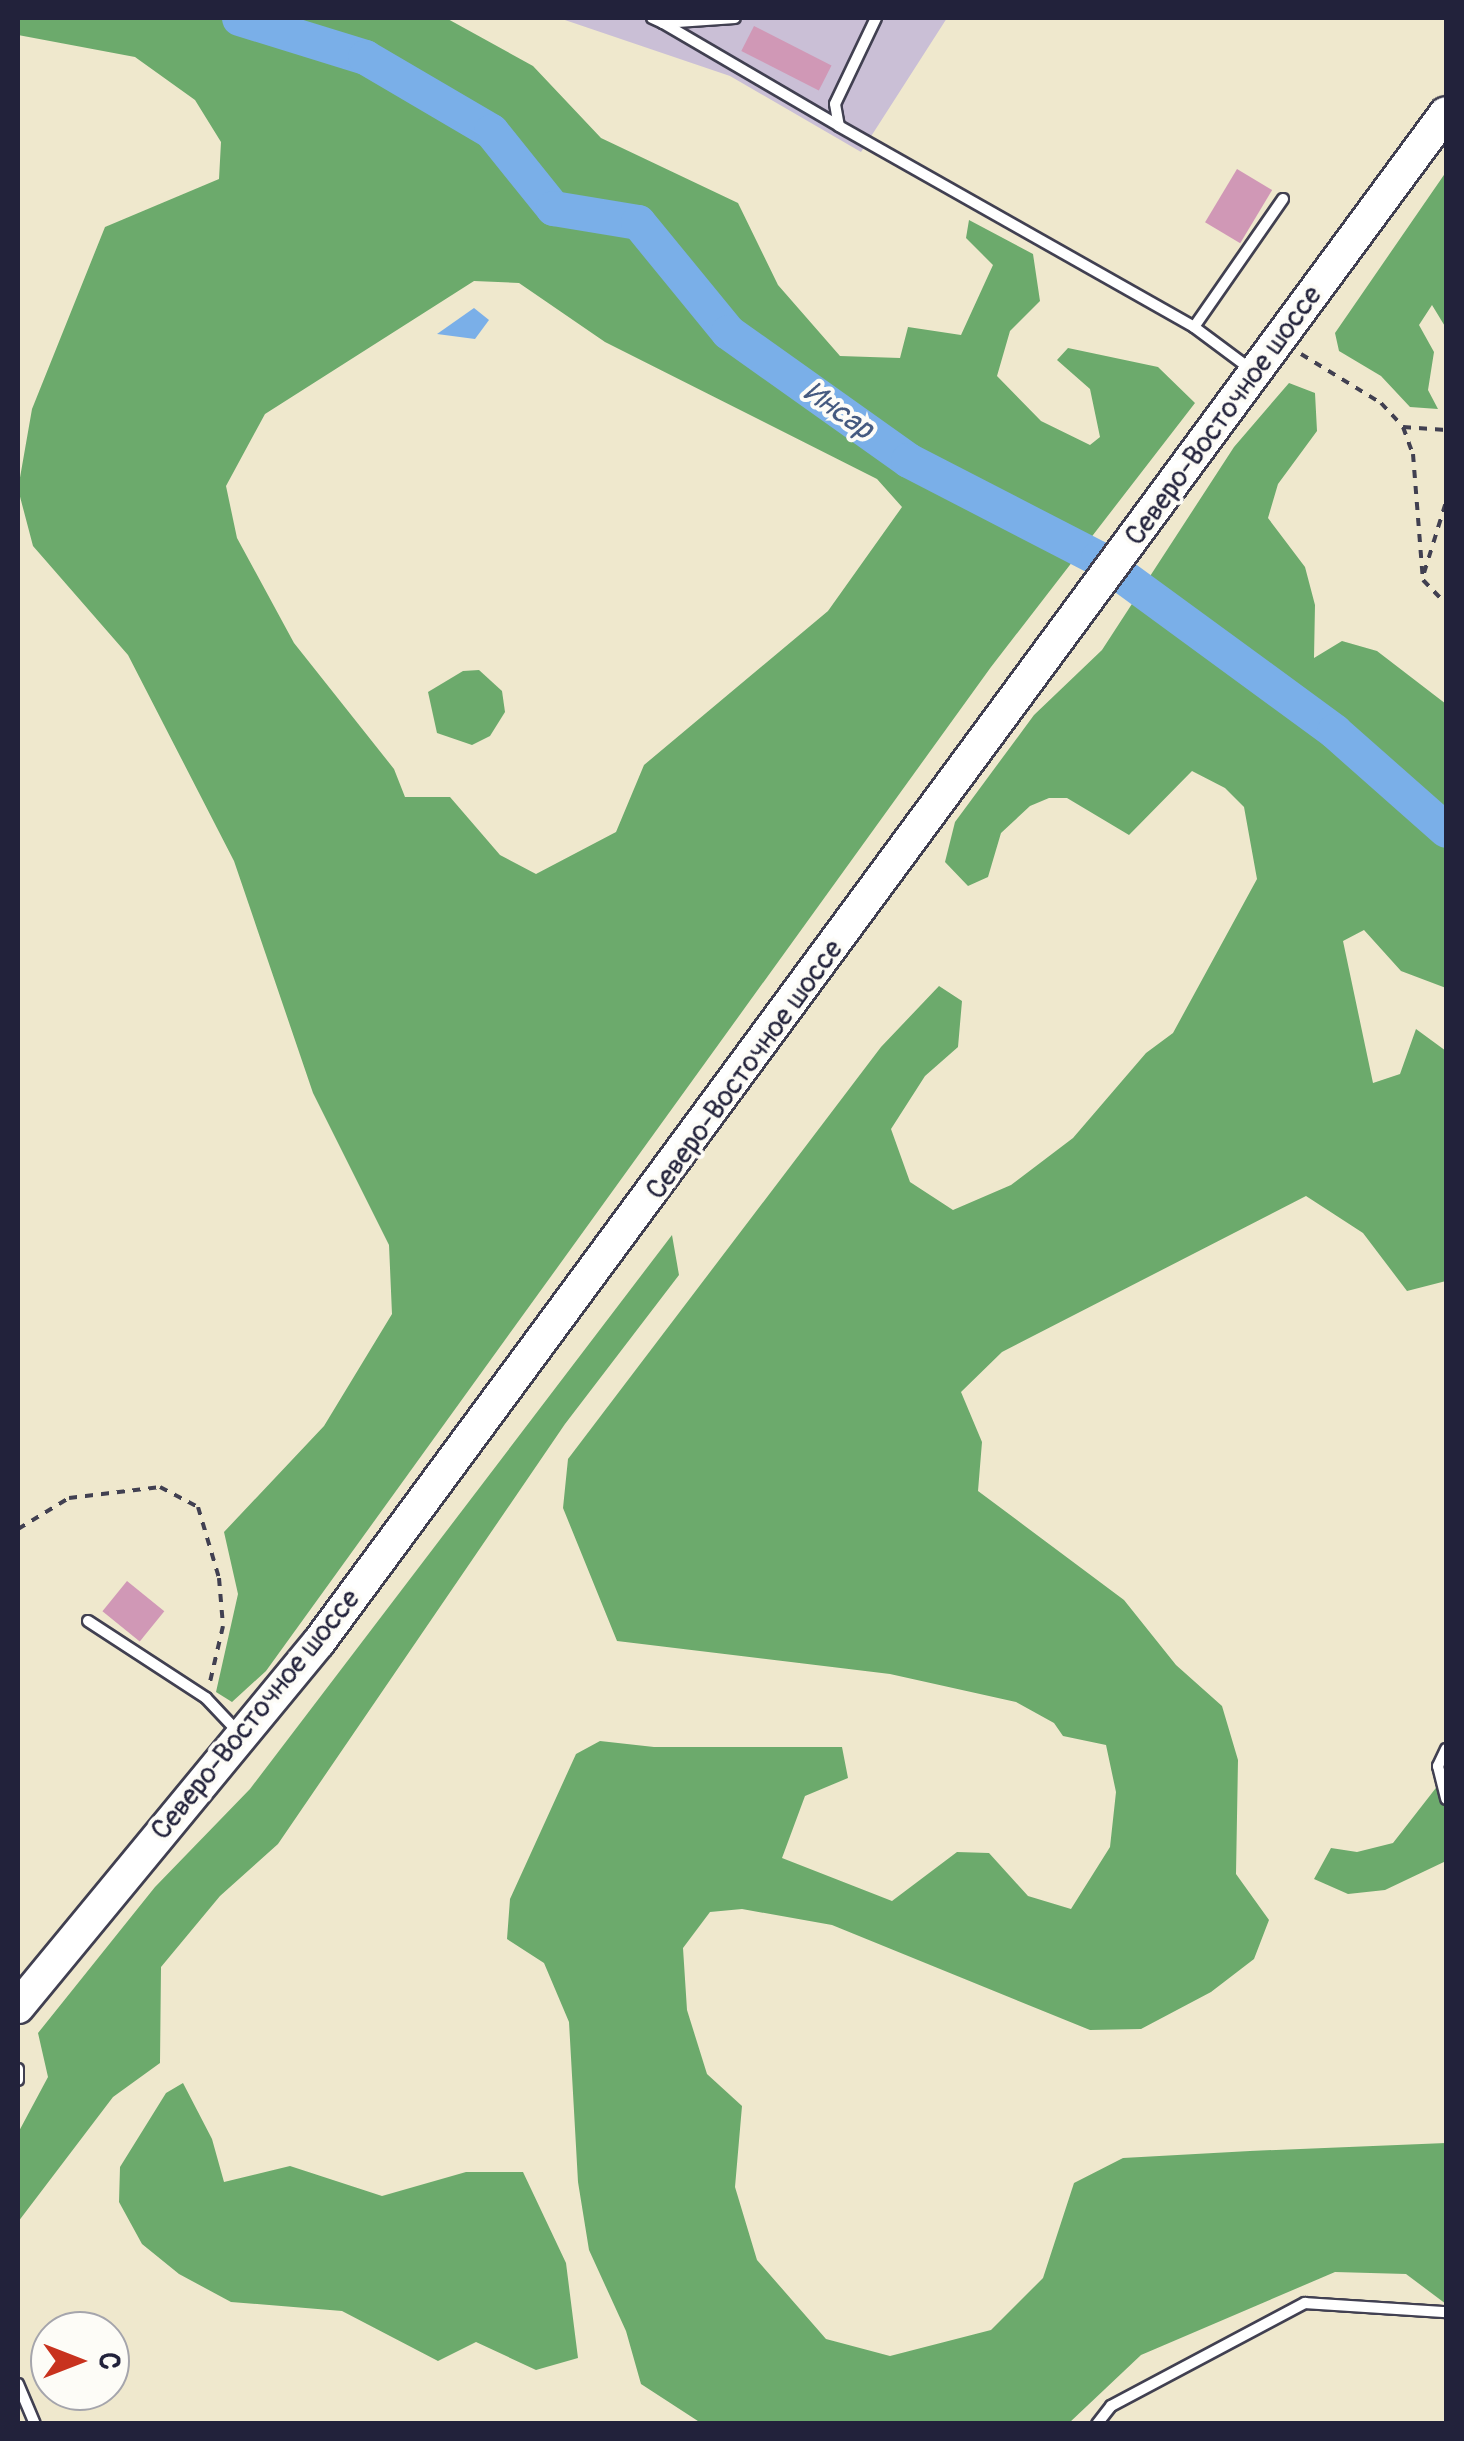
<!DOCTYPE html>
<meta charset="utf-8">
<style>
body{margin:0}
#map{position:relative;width:1464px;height:2441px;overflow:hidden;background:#efe8cd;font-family:Pangolin,sans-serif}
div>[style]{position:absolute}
.industrial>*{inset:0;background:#cabfd6}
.forest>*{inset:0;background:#6caa6c}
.water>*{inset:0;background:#7aafe8}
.river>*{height:35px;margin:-17.5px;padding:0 17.5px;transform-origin:17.5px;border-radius:17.5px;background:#7aafe8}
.building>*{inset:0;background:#d098b6;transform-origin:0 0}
.path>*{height:4px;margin-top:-2px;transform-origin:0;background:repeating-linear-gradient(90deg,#414051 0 8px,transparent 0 16px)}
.roads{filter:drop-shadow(2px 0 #414051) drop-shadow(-2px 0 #414051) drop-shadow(0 2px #414051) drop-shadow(0 -2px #414051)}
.lane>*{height:10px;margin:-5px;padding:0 5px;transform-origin:5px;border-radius:5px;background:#fff}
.primary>*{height:32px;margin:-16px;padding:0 16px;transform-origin:16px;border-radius:16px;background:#fff}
span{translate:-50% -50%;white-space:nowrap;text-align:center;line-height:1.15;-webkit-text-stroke:8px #fdfcf7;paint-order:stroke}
.street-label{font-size:28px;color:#22223b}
.water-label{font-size:30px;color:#455a80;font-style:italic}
.frame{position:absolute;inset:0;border:20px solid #22223b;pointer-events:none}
.north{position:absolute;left:30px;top:2311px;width:100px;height:100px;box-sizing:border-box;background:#fdfcf7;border:2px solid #a5a5ac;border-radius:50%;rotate:90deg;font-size:28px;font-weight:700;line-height:40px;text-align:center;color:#22223b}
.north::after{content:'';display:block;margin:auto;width:35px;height:45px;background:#c8321e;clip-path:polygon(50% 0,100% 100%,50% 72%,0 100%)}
</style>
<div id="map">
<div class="industrial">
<div style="clip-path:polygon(559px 18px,947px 18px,861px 152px,730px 76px)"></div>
</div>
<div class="forest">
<div style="clip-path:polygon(evenodd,18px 18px,446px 18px,533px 66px,601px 138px,738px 203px,778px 285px,840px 356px,900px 358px,908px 327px,961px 335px,993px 265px,966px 238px,969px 220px,1033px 254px,1040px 301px,1010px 331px,997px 376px,1041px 421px,1090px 445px,1100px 437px,1090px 389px,1057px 360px,1068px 348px,1158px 367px,1195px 403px,991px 667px,266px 1671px,232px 1702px,216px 1692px,238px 1594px,224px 1532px,324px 1426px,392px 1314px,389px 1245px,313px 1093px,234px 861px,128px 655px,33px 546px,18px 489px,32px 409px,105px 227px,219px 179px,221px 142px,195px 100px,135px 57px,18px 35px,18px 18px,474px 281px,519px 283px,605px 342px,877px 479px,902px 507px,828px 611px,644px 765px,616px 832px,536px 874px,500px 855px,450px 797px,405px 797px,394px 769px,294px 643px,237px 538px,226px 486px,265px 414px,474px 281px)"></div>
<div style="clip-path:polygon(1446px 172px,1446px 328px,1432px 305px,1419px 325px,1434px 352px,1428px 390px,1438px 409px,1410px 407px,1381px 376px,1339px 351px,1335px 333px)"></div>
<div style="clip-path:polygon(1289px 383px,1315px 393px,1317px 431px,1278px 484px,1268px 518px,1305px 567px,1315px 605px,1314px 658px,1342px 641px,1377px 651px,1446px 704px,1446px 988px,1401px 971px,1364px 930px,1343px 941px,1373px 1083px,1400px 1074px,1416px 1029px,1446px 1051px,1446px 1281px,1407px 1291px,1363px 1233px,1306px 1196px,1002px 1352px,961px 1392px,982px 1442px,978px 1491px,1124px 1600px,1176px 1665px,1222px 1706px,1238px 1760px,1236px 1874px,1269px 1920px,1254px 1959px,1211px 1992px,1141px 2029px,1090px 2030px,832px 1925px,742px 1909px,710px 1912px,683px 1948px,687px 2010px,707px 2074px,742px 2106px,735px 2187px,757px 2260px,826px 2339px,890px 2356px,991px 2330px,1043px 2278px,1074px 2183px,1123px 2158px,1250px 2151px,1446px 2143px,1446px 2304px,1406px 2274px,1335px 2272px,1141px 2355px,1069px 2423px,701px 2423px,641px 2384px,626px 2331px,589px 2250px,578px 2182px,569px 2022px,544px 1963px,507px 1939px,510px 1899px,576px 1754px,600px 1741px,654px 1747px,842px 1747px,848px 1778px,805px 1796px,782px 1858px,892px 1901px,957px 1852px,989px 1853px,1028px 1896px,1071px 1909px,1110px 1847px,1116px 1792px,1106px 1745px,1063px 1736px,1054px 1723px,1016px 1702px,890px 1674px,617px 1641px,563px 1508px,568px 1459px,881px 1047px,939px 986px,962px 1001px,958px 1047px,925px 1076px,891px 1129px,910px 1182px,953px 1210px,1011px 1185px,1073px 1138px,1146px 1053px,1173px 1033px,1257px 879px,1244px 807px,1225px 788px,1192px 771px,1129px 835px,1067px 798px,1049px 798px,1030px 806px,1001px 833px,988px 877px,968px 886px,945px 862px,955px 822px,1034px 715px,1102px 650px,1234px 447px)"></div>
<div style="clip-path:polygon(479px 670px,502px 691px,505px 712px,490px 736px,472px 745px,437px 733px,428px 692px,463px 671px)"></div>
<div style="clip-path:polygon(672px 1235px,679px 1275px,565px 1424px,278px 1844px,220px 1896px,161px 1967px,160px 2063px,113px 2097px,18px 2222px,18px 2133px,48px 2077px,38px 2033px,155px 1887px,250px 1789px)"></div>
<div style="clip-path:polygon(1446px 1775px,1446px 1861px,1385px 1890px,1348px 1894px,1314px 1879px,1331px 1848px,1357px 1852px,1393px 1843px)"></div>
<div style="clip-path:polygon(183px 2083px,212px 2139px,224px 2182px,290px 2166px,382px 2196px,466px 2172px,523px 2172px,566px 2263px,578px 2358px,536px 2370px,476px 2342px,438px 2361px,342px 2311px,231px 2302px,179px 2274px,142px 2244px,119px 2202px,120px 2167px,166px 2093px)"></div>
</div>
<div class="water">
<div style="clip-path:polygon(474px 308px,489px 320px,475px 339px,437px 334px)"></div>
</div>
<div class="river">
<div style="left:239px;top:18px;width:132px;rotate:17.2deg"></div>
<div style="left:365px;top:57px;width:146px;rotate:30.4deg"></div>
<div style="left:491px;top:131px;width:99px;rotate:51.2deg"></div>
<div style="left:553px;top:208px;width:86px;rotate:9.4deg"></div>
<div style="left:638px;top:222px;width:142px;rotate:50.7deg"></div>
<div style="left:728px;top:332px;width:221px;rotate:35.4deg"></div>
<div style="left:908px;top:460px;width:214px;rotate:27.3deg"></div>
<div style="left:1098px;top:558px;width:293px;rotate:36.2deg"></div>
<div style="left:1334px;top:731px;width:149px;rotate:41.5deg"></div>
</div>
<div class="building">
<div style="left:754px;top:26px;width:87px;height:28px;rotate:27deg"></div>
<div style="left:1237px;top:169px;width:41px;height:62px;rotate:31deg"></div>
<div style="left:127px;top:1581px;width:48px;height:39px;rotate:39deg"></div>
</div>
<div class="path">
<div style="left:1301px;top:354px;width:94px;rotate:31.5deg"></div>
<div style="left:1381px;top:403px;width:33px;rotate:47deg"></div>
<div style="left:1403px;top:427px;width:29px;rotate:70deg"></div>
<div style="left:1413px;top:454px;width:126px;rotate:85.5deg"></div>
<div style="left:1423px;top:580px;width:33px;rotate:46deg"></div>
<div style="left:1403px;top:427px;width:43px;rotate:4deg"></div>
<div style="left:1424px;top:573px;width:74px;rotate:-72.8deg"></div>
<div style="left:18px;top:1529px;width:60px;rotate:-31.3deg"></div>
<div style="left:69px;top:1498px;width:92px;rotate:-6.9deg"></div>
<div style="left:160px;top:1487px;width:43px;rotate:27.8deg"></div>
<div style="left:198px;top:1507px;width:74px;rotate:73.5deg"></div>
<div style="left:219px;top:1578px;width:48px;rotate:85.2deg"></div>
<div style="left:223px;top:1626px;width:57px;rotate:103.1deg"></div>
</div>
<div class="roads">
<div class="lane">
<div style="left:652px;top:18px;width:12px;rotate:24deg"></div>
<div style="left:663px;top:23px;width:72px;rotate:-4deg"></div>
<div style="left:876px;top:18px;width:95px;rotate:115.5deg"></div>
<div style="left:835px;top:104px;width:22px;rotate:80deg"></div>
<div style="left:839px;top:126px;width:408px;rotate:29.5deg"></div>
<div style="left:1194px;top:327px;width:72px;rotate:36.6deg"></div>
<div style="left:663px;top:23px;width:204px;rotate:30.3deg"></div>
<div style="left:1194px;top:327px;width:156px;rotate:-55.2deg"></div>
<div style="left:88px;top:1621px;width:141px;rotate:33.1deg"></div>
<div style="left:206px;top:1698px;width:48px;rotate:46.7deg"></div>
<div style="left:1446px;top:1749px;width:19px;rotate:115deg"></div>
<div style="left:1438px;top:1766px;width:34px;rotate:76deg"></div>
<div style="left:18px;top:2069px;width:11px;rotate:90deg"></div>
<div style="left:18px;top:2384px;width:43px;rotate:67deg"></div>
<div style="left:1097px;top:2424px;width:23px;rotate:-52deg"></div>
<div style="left:1111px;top:2406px;width:220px;rotate:-28deg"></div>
<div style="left:1305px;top:2303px;width:141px;rotate:3.7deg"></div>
</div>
<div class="primary">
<div style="left:18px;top:2007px;width:473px;rotate:-50.5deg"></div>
<div style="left:319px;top:1642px;width:1899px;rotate:-53.61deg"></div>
</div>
</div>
<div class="street-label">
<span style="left:1224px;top:416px;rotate:-54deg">Северо-Восточное шоссе</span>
<span style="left:745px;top:1070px;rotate:-54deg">Северо-Восточное шоссе</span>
<span style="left:256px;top:1715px;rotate:-51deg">Северо-Восточное шоссе</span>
</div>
<div class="water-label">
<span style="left:838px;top:411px;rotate:35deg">Инсар</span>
</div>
<div class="frame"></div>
<div class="north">С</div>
</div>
